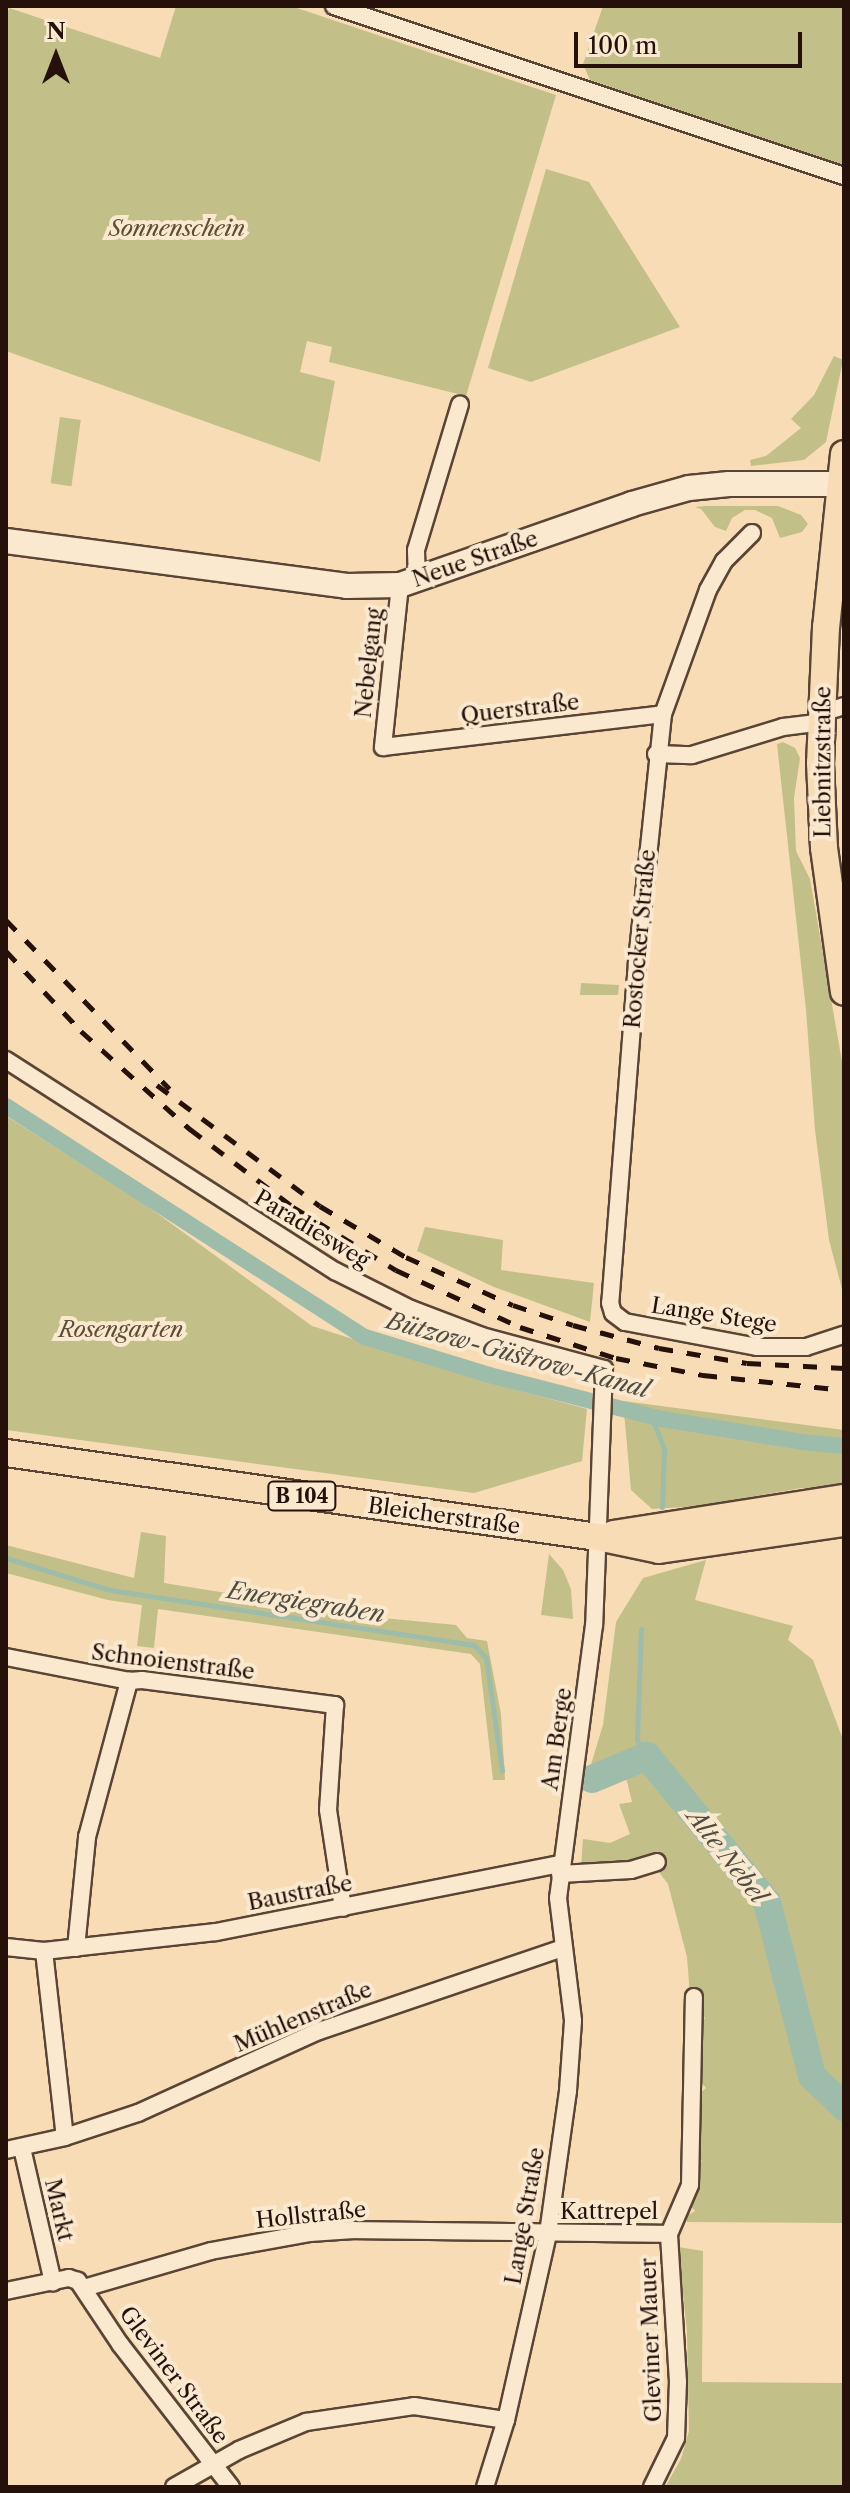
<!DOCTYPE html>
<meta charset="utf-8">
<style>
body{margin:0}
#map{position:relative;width:850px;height:2493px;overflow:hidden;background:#f8dcb5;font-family:"Libre Caslon Text",serif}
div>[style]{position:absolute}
.green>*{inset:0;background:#c3bf89;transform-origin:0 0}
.stream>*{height:5px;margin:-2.5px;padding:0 2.5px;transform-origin:2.5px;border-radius:2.5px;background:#9ebcaa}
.canal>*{height:16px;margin:-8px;padding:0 8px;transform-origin:8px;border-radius:8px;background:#9ebcaa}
.river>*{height:28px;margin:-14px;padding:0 14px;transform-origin:14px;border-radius:14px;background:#9ebcaa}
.roads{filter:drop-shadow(2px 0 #5a4435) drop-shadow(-2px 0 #5a4435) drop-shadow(0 2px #5a4435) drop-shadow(0 -2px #5a4435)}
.street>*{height:16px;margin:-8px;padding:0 8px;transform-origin:8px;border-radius:8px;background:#fae8cf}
.secondary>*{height:24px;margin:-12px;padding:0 12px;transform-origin:12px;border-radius:12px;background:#fae8cf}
.primary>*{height:26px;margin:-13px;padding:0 13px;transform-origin:13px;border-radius:13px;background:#f8dcb5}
.rail>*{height:5px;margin-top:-2.5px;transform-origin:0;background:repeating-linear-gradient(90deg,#25110a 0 14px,transparent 0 28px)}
span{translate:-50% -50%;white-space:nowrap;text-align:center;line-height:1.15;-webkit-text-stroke:8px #fae8cf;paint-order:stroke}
.shield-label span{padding:2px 6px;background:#fae8cf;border:2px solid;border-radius:6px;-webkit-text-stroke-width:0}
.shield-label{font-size:20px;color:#25110a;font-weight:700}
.park-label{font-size:22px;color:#5c4e36;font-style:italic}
.street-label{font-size:22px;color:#25110a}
.water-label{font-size:24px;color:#4f4d42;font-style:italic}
.frame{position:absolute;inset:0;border:8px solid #25110a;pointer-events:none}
.north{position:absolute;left:16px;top:16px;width:80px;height:80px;-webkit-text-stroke:6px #fae8cf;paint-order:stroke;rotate:0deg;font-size:22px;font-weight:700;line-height:32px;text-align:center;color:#25110a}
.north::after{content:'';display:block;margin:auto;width:28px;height:36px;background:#25110a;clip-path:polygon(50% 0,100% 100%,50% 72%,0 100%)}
.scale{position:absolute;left:574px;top:32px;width:228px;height:36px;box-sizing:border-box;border:4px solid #25110a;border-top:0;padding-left:10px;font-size:24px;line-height:28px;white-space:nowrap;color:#25110a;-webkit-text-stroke:6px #fae8cf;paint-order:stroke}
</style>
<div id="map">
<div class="green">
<div style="clip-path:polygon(176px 6px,291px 6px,556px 95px,466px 396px,329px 362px,332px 347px,307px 341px,300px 372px,335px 381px,320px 462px,6px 351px,6px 18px,9px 8px,160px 58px)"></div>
<div style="clip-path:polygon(603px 6px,844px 6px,844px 165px,590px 80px,583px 64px)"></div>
<div style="clip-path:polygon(546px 169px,589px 182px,680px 327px,531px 382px,488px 368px)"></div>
<div style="clip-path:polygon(834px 356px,843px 360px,826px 442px,804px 460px,751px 466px,750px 460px,766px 456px,801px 428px,791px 419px,814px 395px)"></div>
<div style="left:60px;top:417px;width:21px;height:67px;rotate:8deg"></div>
<div style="clip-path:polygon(705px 506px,778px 506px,801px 515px,808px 524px,802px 532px,780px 538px,772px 518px,755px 510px,745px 510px,732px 518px,726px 531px,715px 527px,701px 509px,695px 507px)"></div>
<div style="clip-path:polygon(783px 742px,795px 748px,800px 758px,794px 798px,796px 851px,810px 879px,844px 1073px,842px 1289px,829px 1240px,815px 1130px,806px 1010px,777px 744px)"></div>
<div style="clip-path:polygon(581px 983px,619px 985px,618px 995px,580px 995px)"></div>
<div style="clip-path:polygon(6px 1116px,143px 1203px,312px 1326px,488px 1382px,587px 1409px,582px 1461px,474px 1493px,6px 1430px)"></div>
<div style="clip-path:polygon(425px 1227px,503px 1240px,501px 1270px,594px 1283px,590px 1322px,494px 1287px,417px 1251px)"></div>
<div style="clip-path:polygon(623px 1401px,844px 1430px,844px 1488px,801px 1488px,700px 1506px,652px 1509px,631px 1490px)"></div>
<div style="clip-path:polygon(141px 1532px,166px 1536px,164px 1583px,383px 1618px,456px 1625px,467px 1638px,487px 1641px,501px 1714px,505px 1780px,493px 1780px,480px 1664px,471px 1654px,158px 1609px,154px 1648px,137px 1646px,142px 1605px,108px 1600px,6px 1573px,6px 1545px,134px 1578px)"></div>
<div style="clip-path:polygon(549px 1554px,563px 1570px,571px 1589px,573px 1619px,541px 1615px)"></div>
<div style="clip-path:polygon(706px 1560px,695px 1600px,793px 1626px,788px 1640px,813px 1660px,844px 1742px,844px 2223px,687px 2222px,687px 2216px,695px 2211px,689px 2204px,696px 2166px,702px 2161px,696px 2155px,701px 2092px,706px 2088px,700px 2081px,700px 2024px,705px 2018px,690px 1996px,687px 1957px,668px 1884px,650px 1860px,581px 1868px,583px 1839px,610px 1843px,630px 1834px,619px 1804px,632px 1802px,626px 1777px,592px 1787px,589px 1771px,603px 1725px,616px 1622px,643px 1578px)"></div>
<div style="clip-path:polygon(678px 2247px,703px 2251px,702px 2382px,844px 2383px,844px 2487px,665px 2487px,681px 2459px,689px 2431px,687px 2331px)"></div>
</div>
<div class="stream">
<div style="left:651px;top:1416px;width:35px;rotate:68deg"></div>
<div style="left:664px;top:1448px;width:59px;rotate:91.9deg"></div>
<div style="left:6px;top:1558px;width:109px;rotate:17.1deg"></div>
<div style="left:110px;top:1590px;width:368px;rotate:8.6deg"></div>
<div style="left:474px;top:1645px;width:18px;rotate:47deg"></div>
<div style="left:486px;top:1658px;width:114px;rotate:81.9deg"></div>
<div style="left:641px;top:1629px;width:111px;rotate:92.1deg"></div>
<div style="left:637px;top:1740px;width:19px;rotate:58deg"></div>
</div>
<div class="canal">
<div style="left:6px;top:1106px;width:427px;rotate:32.8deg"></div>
<div style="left:365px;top:1337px;width:130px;rotate:17deg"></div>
<div style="left:489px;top:1375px;width:179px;rotate:14.3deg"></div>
<div style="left:662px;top:1419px;width:142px;rotate:9.3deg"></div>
<div style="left:802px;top:1442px;width:42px;rotate:5.4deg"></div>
</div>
<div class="river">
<div style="left:592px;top:1779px;width:60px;rotate:-22.7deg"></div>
<div style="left:647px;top:1756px;width:189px;rotate:50.6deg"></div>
<div style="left:767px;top:1902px;width:180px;rotate:75.5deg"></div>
<div style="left:812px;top:2076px;width:45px;rotate:44.1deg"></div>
</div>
<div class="roads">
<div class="street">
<div style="left:334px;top:6px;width:538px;rotate:18.43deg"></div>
<div style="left:752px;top:533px;width:40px;rotate:135deg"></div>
<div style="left:724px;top:561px;width:33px;rotate:119deg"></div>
<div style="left:708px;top:590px;width:132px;rotate:109.9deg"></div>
<div style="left:663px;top:714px;width:250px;rotate:96deg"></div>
<div style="left:637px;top:963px;width:341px;rotate:94.5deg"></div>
<div style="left:610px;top:1303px;width:10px;rotate:73deg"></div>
<div style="left:613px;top:1313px;width:15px;rotate:37deg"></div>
<div style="left:625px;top:1322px;width:134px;rotate:10.7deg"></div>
<div style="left:757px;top:1347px;width:49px"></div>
<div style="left:806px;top:1347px;width:40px;rotate:-18deg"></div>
<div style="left:417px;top:580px;width:30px;rotate:-92deg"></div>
<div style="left:416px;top:550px;width:152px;rotate:-73.2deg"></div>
<div style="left:400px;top:585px;width:163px;rotate:96deg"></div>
<div style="left:383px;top:747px;width:282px;rotate:-6.7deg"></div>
<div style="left:835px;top:709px;width:9px;rotate:-18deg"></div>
<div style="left:656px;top:754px;width:36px;rotate:2deg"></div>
<div style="left:692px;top:755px;width:95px;rotate:-17.1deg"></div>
<div style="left:783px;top:727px;width:38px;rotate:-7deg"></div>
<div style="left:6px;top:1060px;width:391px;rotate:32.7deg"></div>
<div style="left:335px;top:1271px;width:85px;rotate:26.6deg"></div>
<div style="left:411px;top:1309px;width:76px;rotate:20.8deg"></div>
<div style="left:482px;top:1336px;width:126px;rotate:15.1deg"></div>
<div style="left:604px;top:1369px;width:256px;rotate:92.2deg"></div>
<div style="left:594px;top:1625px;width:275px;rotate:97.5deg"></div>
<div style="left:558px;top:1898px;width:124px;rotate:83deg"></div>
<div style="left:573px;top:2021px;width:70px;rotate:94.1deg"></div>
<div style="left:568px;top:2091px;width:144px;rotate:98deg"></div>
<div style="left:548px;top:2234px;width:191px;rotate:102.7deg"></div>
<div style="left:506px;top:2420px;width:70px;rotate:107.4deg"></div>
<div style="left:6px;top:1657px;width:125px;rotate:11deg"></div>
<div style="left:129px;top:1681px;width:13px;rotate:-4deg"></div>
<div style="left:142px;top:1680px;width:195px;rotate:7.4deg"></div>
<div style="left:335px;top:1705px;width:105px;rotate:93.8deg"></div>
<div style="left:328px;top:1810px;width:99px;rotate:81.3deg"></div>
<div style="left:560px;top:1874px;width:71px;rotate:-3.2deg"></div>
<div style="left:631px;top:1870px;width:27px;rotate:-17deg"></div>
<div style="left:6px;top:1947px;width:38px;rotate:6deg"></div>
<div style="left:44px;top:1951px;width:173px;rotate:-6.3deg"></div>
<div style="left:216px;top:1932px;width:352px;rotate:-11.2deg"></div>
<div style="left:76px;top:1948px;width:112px;rotate:-84.3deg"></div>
<div style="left:87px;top:1837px;width:162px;rotate:-74.9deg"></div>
<div style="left:44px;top:1951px;width:187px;rotate:83.6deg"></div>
<div style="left:22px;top:2148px;width:138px;rotate:77deg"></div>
<div style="left:6px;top:2150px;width:60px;rotate:-12.4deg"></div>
<div style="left:65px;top:2137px;width:77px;rotate:-18.2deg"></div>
<div style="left:138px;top:2113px;width:199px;rotate:-24.4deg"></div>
<div style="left:319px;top:2031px;width:258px;rotate:-18.8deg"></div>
<div style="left:84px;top:2288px;width:132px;rotate:-16.2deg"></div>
<div style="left:211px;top:2251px;width:101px;rotate:-10.3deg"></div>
<div style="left:310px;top:2233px;width:44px;rotate:-3.9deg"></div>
<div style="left:354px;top:2230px;width:315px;rotate:0.7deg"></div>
<div style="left:6px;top:2291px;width:64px;rotate:-11.7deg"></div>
<div style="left:69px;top:2278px;width:9px;rotate:18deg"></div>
<div style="left:78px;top:2281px;width:76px;rotate:56.3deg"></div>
<div style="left:120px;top:2344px;width:181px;rotate:52.2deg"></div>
<div style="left:174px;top:2487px;width:75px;rotate:-29.6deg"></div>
<div style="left:239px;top:2450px;width:73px;rotate:-22.7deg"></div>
<div style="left:306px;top:2422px;width:109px;rotate:-8.4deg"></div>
<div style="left:414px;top:2406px;width:93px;rotate:8.7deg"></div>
<div style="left:652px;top:2487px;width:55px;rotate:-63.9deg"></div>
<div style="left:676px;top:2438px;width:56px;rotate:-88deg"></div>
<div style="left:678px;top:2382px;width:148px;rotate:-93.5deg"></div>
<div style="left:669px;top:2234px;width:53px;rotate:-66.8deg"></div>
<div style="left:690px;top:2185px;width:188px;rotate:-88.8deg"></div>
</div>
<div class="secondary">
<div style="left:6px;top:541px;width:344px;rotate:7.5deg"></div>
<div style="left:347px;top:586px;width:53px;rotate:-1.1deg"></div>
<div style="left:400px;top:585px;width:246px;rotate:-19.2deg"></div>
<div style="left:632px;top:504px;width:59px;rotate:-15.7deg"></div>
<div style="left:689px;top:488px;width:40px;rotate:-5.7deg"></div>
<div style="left:729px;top:484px;width:115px"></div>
</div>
<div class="primary">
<div style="left:844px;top:454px;width:174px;rotate:95.9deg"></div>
<div style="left:826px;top:627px;width:136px;rotate:92.5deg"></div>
<div style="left:820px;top:763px;width:85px;rotate:87.3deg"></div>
<div style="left:824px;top:848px;width:145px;rotate:82.1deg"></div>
<div style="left:6px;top:1453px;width:598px;rotate:8.08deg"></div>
<div style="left:598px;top:1537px;width:62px;rotate:12deg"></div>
<div style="left:659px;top:1550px;width:187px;rotate:-8.3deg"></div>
<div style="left:613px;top:1534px;width:234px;rotate:-8.9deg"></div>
</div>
</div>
<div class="rail">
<div style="left:6px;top:920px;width:235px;rotate:45.9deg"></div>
<div style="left:6px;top:951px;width:110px;rotate:46.8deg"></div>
<div style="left:81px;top:1031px;width:147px;rotate:42deg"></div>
<div style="left:190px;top:1129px;width:129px;rotate:37.1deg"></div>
<div style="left:293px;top:1207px;width:121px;rotate:31.5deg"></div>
<div style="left:396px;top:1270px;width:136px;rotate:24.7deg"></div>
<div style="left:520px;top:1327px;width:101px;rotate:17.9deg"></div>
<div style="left:616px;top:1358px;width:89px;rotate:11.1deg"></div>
<div style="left:703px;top:1375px;width:142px;rotate:6.1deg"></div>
<div style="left:157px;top:1085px;width:203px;rotate:36.6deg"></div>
<div style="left:320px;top:1206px;width:100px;rotate:30.7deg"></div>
<div style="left:406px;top:1257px;width:117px;rotate:24.2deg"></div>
<div style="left:513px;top:1305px;width:63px;rotate:18.4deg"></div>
<div style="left:573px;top:1325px;width:89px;rotate:15deg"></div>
<div style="left:659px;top:1348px;width:89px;rotate:9.7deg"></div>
<div style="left:747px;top:1363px;width:97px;rotate:3deg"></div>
</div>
<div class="shield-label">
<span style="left:302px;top:1496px">B 104</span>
</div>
<div class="park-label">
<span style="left:177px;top:229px">Sonnenschein</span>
<span style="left:121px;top:1330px">Rosengarten</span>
</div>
<div class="street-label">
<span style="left:475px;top:559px;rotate:-19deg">Neue Straße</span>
<span style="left:369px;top:663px;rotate:-84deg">Nebelgang</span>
<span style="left:520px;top:709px;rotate:-7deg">Querstraße</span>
<span style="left:823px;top:762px;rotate:-90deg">Liebnitzstraße</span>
<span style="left:640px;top:939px;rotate:-85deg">Rostocker Straße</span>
<span style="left:312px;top:1229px;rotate:31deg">Paradiesweg</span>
<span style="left:714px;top:1315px;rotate:9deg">Lange Stege</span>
<span style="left:444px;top:1516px;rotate:8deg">Bleicherstraße</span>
<span style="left:173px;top:1662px;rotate:7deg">Schnoienstraße</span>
<span style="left:557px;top:1739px;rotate:-82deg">Am Berge</span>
<span style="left:300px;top:1893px;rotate:-11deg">Baustraße</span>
<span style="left:303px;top:2017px;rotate:-23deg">Mühlenstraße</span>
<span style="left:59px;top:2210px;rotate:77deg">Markt</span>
<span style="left:609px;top:2212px">Kattrepel</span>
<span style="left:311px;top:2215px;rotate:-6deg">Hollstraße</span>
<span style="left:525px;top:2216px;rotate:-80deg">Lange Straße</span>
<span style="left:651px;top:2340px;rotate:-92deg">Gleviner Mauer</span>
<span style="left:174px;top:2375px;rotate:53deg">Gleviner Straße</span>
</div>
<div class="water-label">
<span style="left:518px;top:1355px;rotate:15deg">Bützow-Güstrow-Kanal</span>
<span style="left:306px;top:1602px;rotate:9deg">Energiegraben</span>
<span style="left:727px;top:1856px;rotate:52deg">Alte Nebel</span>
</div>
<div class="frame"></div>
<div class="north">N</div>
<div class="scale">100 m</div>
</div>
